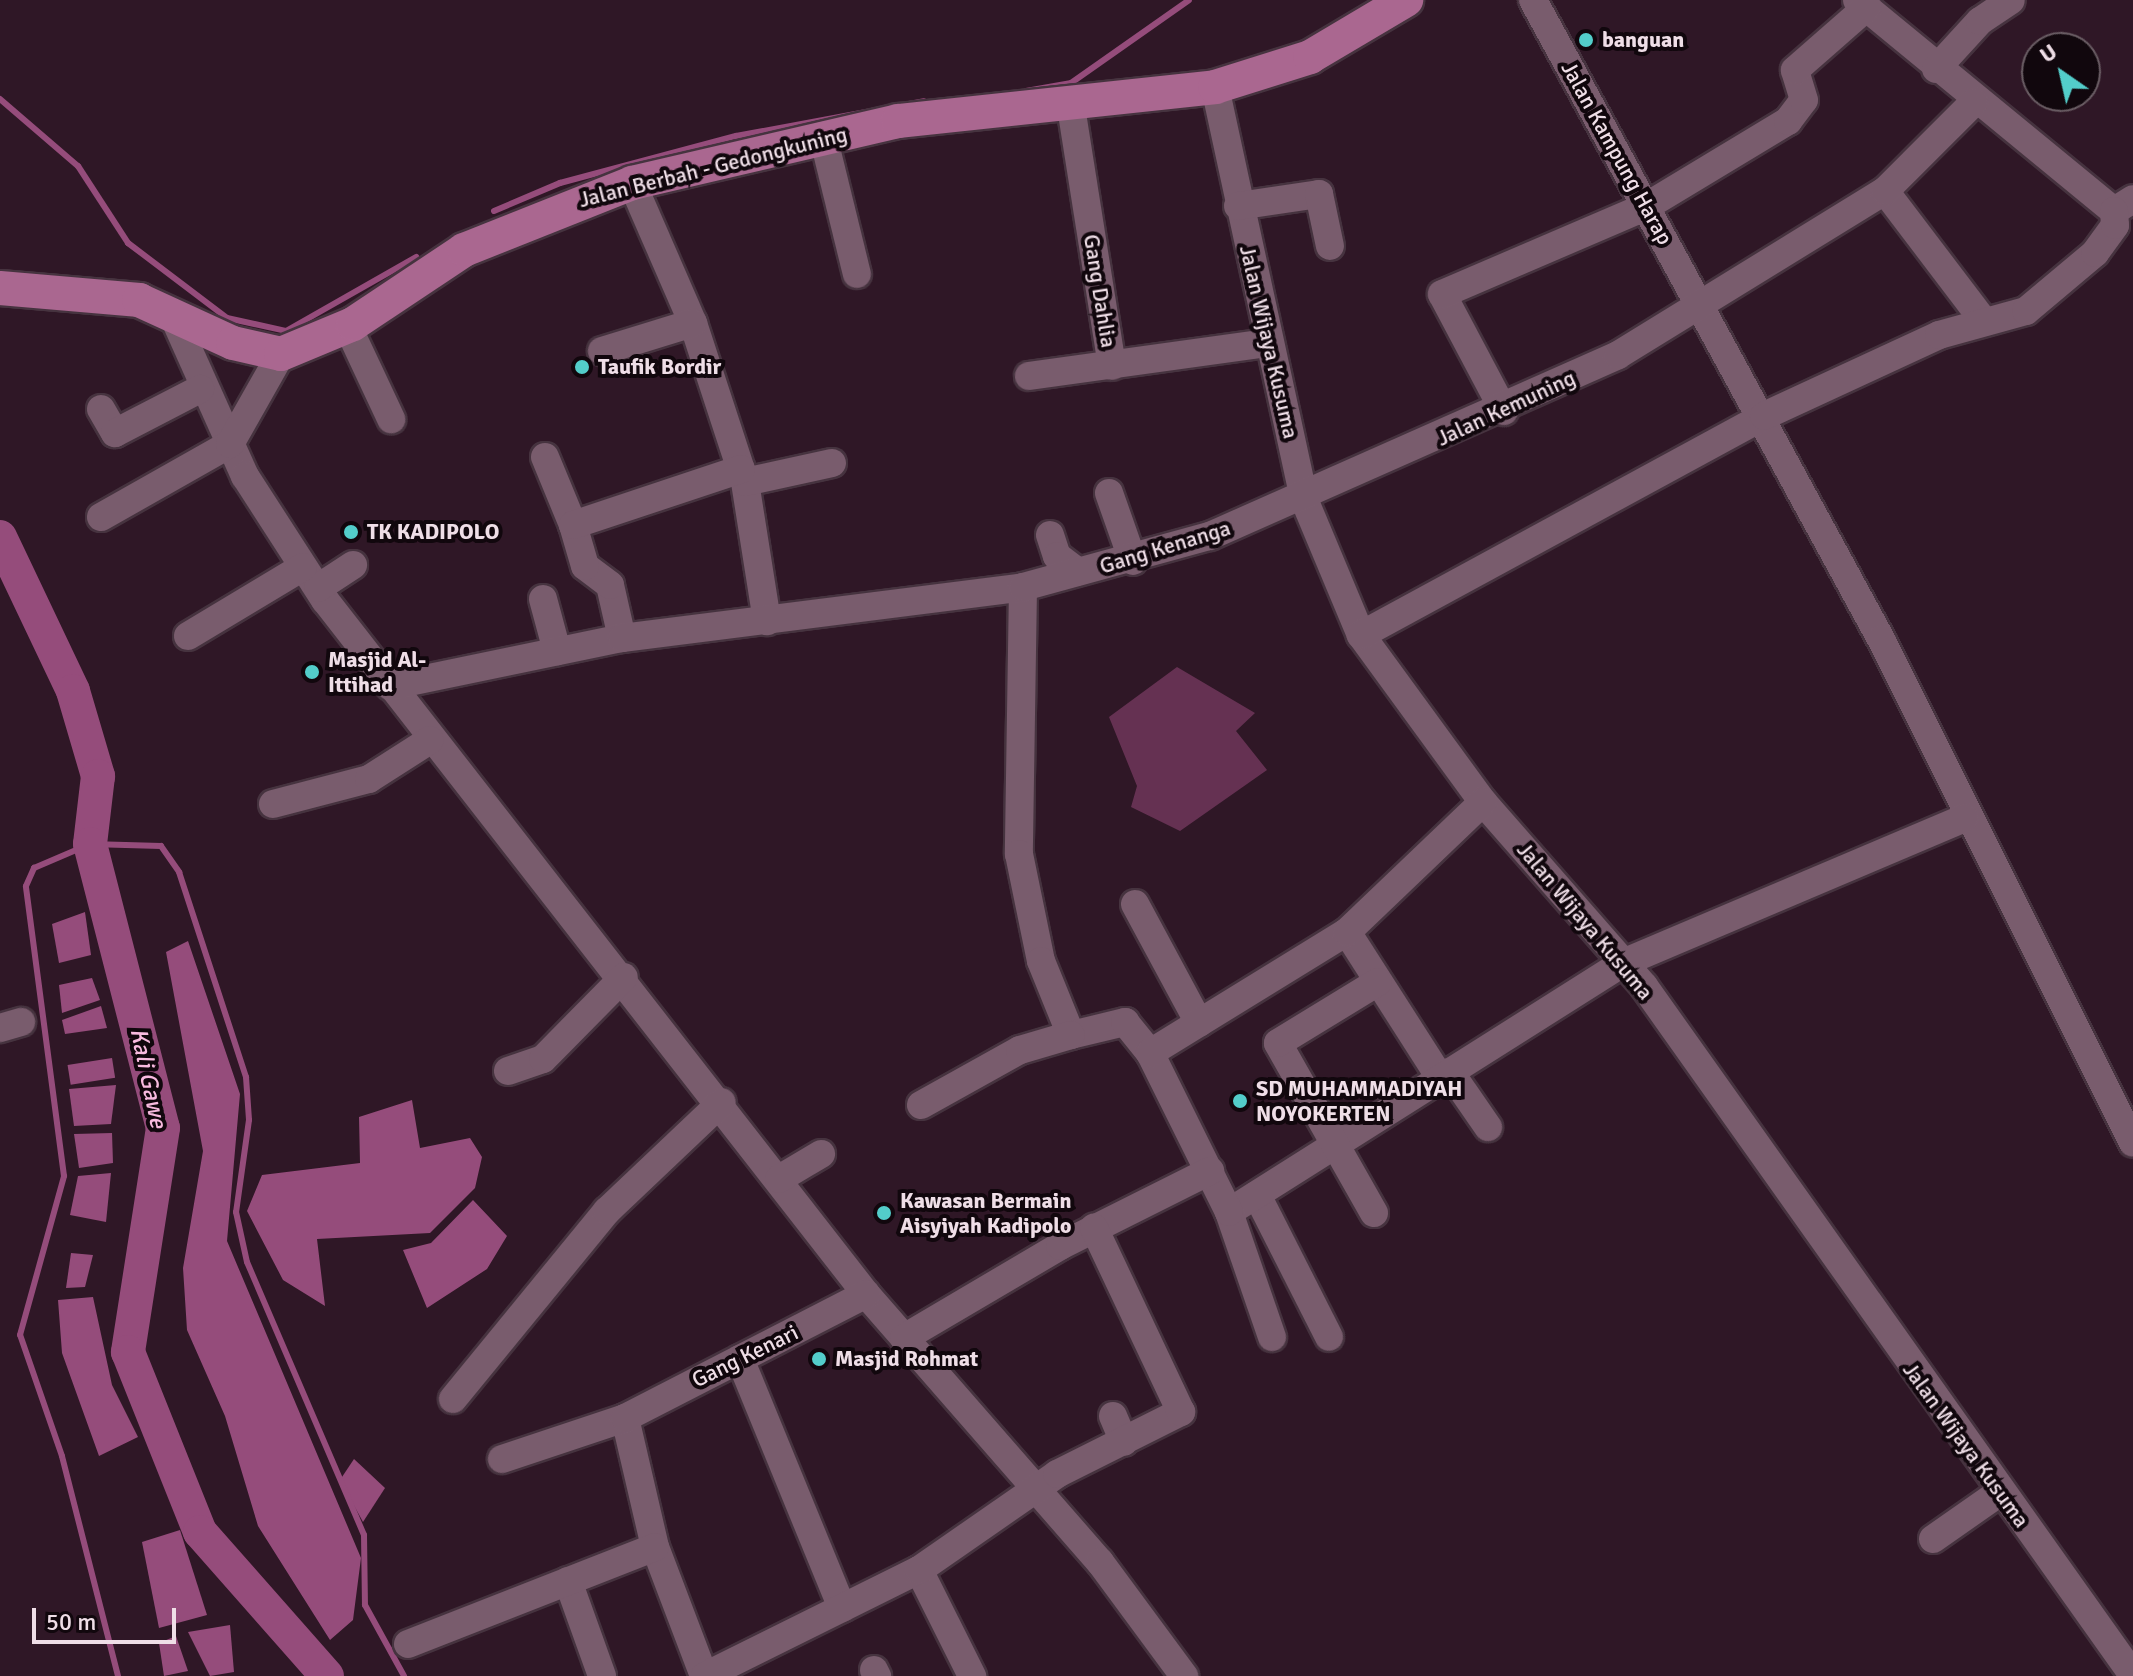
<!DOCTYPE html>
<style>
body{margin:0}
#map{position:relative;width:2133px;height:1676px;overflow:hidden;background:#2f1726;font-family:Signika,sans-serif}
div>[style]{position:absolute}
.green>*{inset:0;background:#653152}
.water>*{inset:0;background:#954c7b;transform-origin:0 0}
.stream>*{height:6px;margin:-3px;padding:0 3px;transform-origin:3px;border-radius:3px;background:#954c7b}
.river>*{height:34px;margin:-17px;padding:0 17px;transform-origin:17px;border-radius:17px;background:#954c7b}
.roads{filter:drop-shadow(2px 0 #46333f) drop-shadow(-2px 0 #46333f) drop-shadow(0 2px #46333f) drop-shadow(0 -2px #46333f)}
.minor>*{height:28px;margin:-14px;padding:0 14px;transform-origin:14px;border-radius:14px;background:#795c6d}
.major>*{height:34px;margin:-17px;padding:0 17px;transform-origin:17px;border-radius:17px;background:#aa6790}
.dots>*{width:22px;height:22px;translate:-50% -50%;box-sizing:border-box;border:4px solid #11070d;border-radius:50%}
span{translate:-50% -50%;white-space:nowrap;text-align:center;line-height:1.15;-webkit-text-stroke:8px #11070d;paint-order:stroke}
.poi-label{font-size:22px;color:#efdee7;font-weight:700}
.left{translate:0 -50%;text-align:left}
.street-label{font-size:22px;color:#efdee7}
.water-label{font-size:24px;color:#f8badf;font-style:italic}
.north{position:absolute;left:2021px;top:32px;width:80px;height:80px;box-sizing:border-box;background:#11070d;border:2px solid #6a5d64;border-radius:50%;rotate:326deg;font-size:22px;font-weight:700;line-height:32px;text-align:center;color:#efdee7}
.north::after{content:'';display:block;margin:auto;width:28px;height:36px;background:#53cdca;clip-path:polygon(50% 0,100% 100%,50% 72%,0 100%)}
.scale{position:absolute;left:32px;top:1608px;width:144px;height:36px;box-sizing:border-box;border:4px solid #efdee7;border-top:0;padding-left:10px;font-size:24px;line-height:28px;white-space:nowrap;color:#efdee7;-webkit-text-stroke:6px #11070d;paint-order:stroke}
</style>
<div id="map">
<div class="green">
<div style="clip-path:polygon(1177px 667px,1255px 713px,1236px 731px,1267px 770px,1180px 831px,1131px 807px,1137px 786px,1109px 717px)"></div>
</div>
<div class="water">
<div style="clip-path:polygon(85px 912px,91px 955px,59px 963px,52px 924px)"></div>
<div style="clip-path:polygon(188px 941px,240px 1094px,227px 1241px,361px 1558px,353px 1620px,330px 1640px,258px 1526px,225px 1416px,187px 1330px,183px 1268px,203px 1151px,166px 952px)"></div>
<div style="clip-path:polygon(92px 978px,100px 1000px,62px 1013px,59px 985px)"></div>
<div style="clip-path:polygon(101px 1006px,107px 1028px,65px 1034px,62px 1020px)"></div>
<div style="left:112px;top:1058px;width:20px;height:45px;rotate:81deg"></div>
<div style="clip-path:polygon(116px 1085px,111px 1124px,74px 1126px,69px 1089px)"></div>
<div style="clip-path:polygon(412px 1100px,420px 1148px,470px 1138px,482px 1157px,475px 1188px,430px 1233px,317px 1239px,325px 1306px,283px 1280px,247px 1211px,262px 1175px,360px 1163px,359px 1117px)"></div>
<div style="clip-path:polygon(112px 1133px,113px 1163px,79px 1168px,74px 1134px)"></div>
<div style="clip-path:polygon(111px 1173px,106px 1222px,70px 1215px,78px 1176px)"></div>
<div style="clip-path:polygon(473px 1200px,507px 1236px,487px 1269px,427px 1308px,403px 1250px,431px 1243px)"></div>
<div style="clip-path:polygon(71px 1253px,93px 1255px,85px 1287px,66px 1288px)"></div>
<div style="clip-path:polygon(93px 1297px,112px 1385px,138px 1437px,99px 1456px,62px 1353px,58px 1300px)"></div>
<div style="clip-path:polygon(354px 1459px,385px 1488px,363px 1522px,340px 1480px)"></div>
<div style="clip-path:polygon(180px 1530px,207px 1615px,159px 1628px,142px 1542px)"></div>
<div style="clip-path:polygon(230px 1625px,234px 1672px,210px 1676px,188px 1632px)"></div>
<div style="clip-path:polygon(176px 1636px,188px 1671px,164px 1676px,159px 1643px)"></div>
</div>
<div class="stream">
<div style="left:1026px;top:91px;width:46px;rotate:-10.1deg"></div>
<div style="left:1071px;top:83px;width:144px;rotate:-35.1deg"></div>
<div style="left:0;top:99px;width:103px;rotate:40.7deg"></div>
<div style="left:78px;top:166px;width:92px;rotate:57deg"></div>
<div style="left:128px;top:243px;width:124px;rotate:37.1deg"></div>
<div style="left:227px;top:318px;width:60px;rotate:12.4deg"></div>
<div style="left:286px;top:331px;width:150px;rotate:-29.6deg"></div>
<div style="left:494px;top:211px;width:72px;rotate:-23deg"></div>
<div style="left:560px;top:183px;width:182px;rotate:-15deg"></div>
<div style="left:736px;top:136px;width:191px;rotate:-10.5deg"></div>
<div style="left:118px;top:1676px;width:227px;rotate:-104.3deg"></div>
<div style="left:62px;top:1456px;width:128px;rotate:-109.1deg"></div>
<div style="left:20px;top:1335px;width:165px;rotate:-74.5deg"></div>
<div style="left:64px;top:1176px;width:292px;rotate:-97.5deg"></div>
<div style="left:26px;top:886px;width:20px;rotate:-66deg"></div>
<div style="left:34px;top:868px;width:61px;rotate:-23.2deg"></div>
<div style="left:90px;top:844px;width:71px;rotate:1.6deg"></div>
<div style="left:161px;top:846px;width:32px;rotate:55deg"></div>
<div style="left:179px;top:872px;width:216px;rotate:71.9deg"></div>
<div style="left:246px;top:1077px;width:43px;rotate:86deg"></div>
<div style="left:249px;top:1120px;width:93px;rotate:98deg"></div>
<div style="left:236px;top:1212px;width:51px;rotate:77.6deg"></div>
<div style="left:247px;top:1262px;width:297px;rotate:66.8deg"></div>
<div style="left:364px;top:1535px;width:70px;rotate:89.2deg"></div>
<div style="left:365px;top:1605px;width:81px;rotate:61.2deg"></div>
</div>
<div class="river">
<div style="left:0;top:537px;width:170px;rotate:64.6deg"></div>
<div style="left:73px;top:691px;width:89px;rotate:73.6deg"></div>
<div style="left:98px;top:776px;width:68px;rotate:96.7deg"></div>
<div style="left:90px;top:844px;width:293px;rotate:75.6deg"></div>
<div style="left:163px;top:1128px;width:227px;rotate:98.9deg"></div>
<div style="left:128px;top:1352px;width:194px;rotate:68.2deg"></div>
<div style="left:200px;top:1532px;width:192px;rotate:48.6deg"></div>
</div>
<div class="roads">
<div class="minor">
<div style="left:1533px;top:0;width:728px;rotate:61.43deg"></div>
<div style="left:1881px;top:639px;width:563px;rotate:63.43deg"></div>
<div style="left:1857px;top:0;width:333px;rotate:39.4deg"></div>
<div style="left:2114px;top:211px;width:22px;rotate:-32deg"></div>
<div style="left:1936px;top:69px;width:65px;rotate:-47.5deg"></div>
<div style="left:1980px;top:21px;width:37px;rotate:-34deg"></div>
<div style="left:1215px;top:87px;width:422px;rotate:77.8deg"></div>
<div style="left:1304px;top:499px;width:147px;rotate:67.3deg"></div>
<div style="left:1361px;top:635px;width:207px;rotate:53.9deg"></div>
<div style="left:1483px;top:802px;width:244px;rotate:48.8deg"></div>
<div style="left:1644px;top:986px;width:845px;rotate:54.64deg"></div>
<div style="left:1071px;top:107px;width:262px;rotate:81deg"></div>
<div style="left:823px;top:136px;width:142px;rotate:76.2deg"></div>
<div style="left:632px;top:183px;width:153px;rotate:66.5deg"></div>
<div style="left:693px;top:323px;width:167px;rotate:71.9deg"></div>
<div style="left:745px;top:482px;width:141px;rotate:81deg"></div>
<div style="left:1885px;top:191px;width:161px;rotate:52.8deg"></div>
<div style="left:1238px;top:206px;width:82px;rotate:-8.4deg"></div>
<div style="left:1319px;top:194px;width:53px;rotate:78.1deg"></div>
<div style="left:172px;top:313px;width:179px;rotate:65.9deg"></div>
<div style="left:245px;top:476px;width:148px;rotate:57.2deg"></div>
<div style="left:325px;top:600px;width:880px;rotate:52.06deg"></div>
<div style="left:866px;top:1294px;width:356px;rotate:48.9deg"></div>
<div style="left:1100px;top:1562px;width:142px;rotate:53.6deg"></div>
<div style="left:348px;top:327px;width:102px;rotate:64.9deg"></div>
<div style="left:602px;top:351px;width:95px;rotate:-17.1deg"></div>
<div style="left:1029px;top:376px;width:240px;rotate:-7.9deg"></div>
<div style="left:101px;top:409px;width:28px;rotate:60deg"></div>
<div style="left:115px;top:433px;width:96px;rotate:-27.4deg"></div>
<div style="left:1504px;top:411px;width:132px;rotate:-117.9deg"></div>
<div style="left:1442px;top:294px;width:223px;rotate:-23.2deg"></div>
<div style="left:1647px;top:206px;width:165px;rotate:-31.1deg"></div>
<div style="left:1788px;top:121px;width:26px;rotate:-53deg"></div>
<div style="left:1804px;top:100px;width:31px;rotate:-107deg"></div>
<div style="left:1795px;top:70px;width:96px;rotate:-41.2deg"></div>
<div style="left:545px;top:457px;width:74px;rotate:67.6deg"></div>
<div style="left:745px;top:482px;width:89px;rotate:-12.3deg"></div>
<div style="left:1109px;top:493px;width:72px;rotate:70.6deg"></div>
<div style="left:101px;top:517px;width:148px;rotate:-29.5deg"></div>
<div style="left:230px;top:444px;width:103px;rotate:-60.5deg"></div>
<div style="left:1050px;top:535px;width:22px;rotate:72deg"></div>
<div style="left:1057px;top:556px;width:26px;rotate:37deg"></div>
<div style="left:1023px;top:587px;width:267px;rotate:90.9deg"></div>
<div style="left:1019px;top:854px;width:109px;rotate:78.4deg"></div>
<div style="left:1041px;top:961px;width:80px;rotate:67.9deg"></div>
<div style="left:1071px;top:1035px;width:56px;rotate:-13.5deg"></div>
<div style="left:1125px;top:1022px;width:40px;rotate:51deg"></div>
<div style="left:318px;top:588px;width:42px;rotate:-33.3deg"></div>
<div style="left:543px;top:599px;width:54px;rotate:74.9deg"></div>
<div style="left:1361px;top:635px;width:459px;rotate:-28.5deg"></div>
<div style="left:1764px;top:416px;width:193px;rotate:-24.8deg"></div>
<div style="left:1939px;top:335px;width:90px;rotate:-15.4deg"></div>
<div style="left:2026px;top:311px;width:90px;rotate:-40deg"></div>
<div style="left:2095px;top:253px;width:34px;rotate:-54deg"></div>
<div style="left:2115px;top:225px;width:14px;rotate:-94deg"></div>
<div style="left:188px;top:636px;width:134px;rotate:-31deg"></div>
<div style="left:622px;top:638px;width:54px;rotate:-102.8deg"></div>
<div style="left:610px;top:585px;width:31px;rotate:-143deg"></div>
<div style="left:585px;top:566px;width:43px;rotate:-106.3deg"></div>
<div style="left:573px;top:525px;width:177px;rotate:-18.4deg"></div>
<div style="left:390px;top:686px;width:237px;rotate:-11.7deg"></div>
<div style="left:622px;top:638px;width:404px;rotate:-7.2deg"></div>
<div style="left:1023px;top:587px;width:194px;rotate:-15.3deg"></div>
<div style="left:1210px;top:536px;width:446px;rotate:-23.9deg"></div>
<div style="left:1618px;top:355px;width:313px;rotate:-31.6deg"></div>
<div style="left:1885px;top:191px;width:126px;rotate:-45deg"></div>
<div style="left:273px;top:804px;width:99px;rotate:-14.6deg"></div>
<div style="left:369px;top:779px;width:72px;rotate:-32.6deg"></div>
<div style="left:1135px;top:904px;width:135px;rotate:61.7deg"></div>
<div style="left:1347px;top:932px;width:174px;rotate:57.4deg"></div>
<div style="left:0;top:1028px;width:22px;rotate:-16deg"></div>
<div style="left:508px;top:1071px;width:37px;rotate:-19deg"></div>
<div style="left:543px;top:1059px;width:115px;rotate:-45.4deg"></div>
<div style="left:1450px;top:1072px;width:67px;rotate:55.4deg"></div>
<div style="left:921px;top:1105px;width:113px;rotate:-29.1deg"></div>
<div style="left:1020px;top:1050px;width:53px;rotate:-16.4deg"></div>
<div style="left:779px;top:1179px;width:49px;rotate:-30.8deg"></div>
<div style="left:1257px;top:1195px;width:159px;rotate:63.1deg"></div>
<div style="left:1229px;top:1212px;width:466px;rotate:-32.3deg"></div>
<div style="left:1623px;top:963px;width:371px;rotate:-23deg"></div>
<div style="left:1374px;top:1213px;width:195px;rotate:-119.5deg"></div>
<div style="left:1278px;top:1043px;width:117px;rotate:-31.4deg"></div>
<div style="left:1272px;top:1337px;width:132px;rotate:-109deg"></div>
<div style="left:1229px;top:1212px;width:178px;rotate:-116.4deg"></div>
<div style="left:1150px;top:1053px;width:231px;rotate:-31.6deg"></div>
<div style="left:1347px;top:932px;width:188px;rotate:-43.7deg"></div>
<div style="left:904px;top:1338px;width:181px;rotate:-30.5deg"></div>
<div style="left:1060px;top:1246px;width:168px;rotate:-26.6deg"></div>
<div style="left:740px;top:1359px;width:269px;rotate:67.7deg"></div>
<div style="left:453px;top:1399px;width:243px;rotate:-50.7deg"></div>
<div style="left:607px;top:1211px;width:158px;rotate:-43.5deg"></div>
<div style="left:1113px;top:1416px;width:28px;rotate:67deg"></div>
<div style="left:625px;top:1418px;width:132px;rotate:76.9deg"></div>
<div style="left:655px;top:1547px;width:138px;rotate:69.2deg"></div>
<div style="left:502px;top:1459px;width:130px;rotate:-18.4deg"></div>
<div style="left:625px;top:1418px;width:271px;rotate:-27.2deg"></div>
<div style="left:1933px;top:1539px;width:82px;rotate:-35deg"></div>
<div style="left:919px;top:1570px;width:119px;rotate:63.4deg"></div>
<div style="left:568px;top:1581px;width:101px;rotate:70.3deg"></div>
<div style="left:408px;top:1644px;width:265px;rotate:-21.4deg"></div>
<div style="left:874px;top:1670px;width:7px;rotate:63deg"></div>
<div style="left:705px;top:1676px;width:239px;rotate:-26.4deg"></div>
<div style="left:919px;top:1570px;width:168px;rotate:-34.8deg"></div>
<div style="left:1057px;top:1474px;width:139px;rotate:-26.6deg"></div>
<div style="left:1181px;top:1412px;width:204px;rotate:-115.3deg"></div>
</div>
<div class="major">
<div style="left:0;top:288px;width:140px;rotate:4.9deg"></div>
<div style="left:139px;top:300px;width:103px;rotate:24.6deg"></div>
<div style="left:233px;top:343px;width:49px;rotate:12.9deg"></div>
<div style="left:281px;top:354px;width:78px;rotate:-22.6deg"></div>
<div style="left:353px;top:324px;width:133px;rotate:-33.7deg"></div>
<div style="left:464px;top:250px;width:181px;rotate:-21.7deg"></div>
<div style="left:632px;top:183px;width:273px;rotate:-13.1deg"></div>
<div style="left:898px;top:121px;width:319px;rotate:-6.1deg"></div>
<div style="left:1215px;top:87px;width:100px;rotate:-17.5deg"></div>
<div style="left:1310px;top:57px;width:112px;rotate:-30.7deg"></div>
</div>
</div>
<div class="dots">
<div style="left:1586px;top:40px;background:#53cdca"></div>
<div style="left:582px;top:367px;background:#53cdca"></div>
<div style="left:351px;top:532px;background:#53cdca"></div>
<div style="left:312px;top:672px;background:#53cdca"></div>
<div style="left:1240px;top:1101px;background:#53cdca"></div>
<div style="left:884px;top:1213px;background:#53cdca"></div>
<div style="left:819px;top:1359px;background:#53cdca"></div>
</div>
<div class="poi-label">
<span class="left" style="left:1602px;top:40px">banguan</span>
<span class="left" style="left:598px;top:367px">Taufik Bordir</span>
<span class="left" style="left:367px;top:532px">TK KADIPOLO</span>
<span class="left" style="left:328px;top:672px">Masjid Al-<br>Ittihad</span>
<span class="left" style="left:1256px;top:1101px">SD MUHAMMADIYAH<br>NOYOKERTEN</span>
<span class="left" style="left:900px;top:1213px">Kawasan Bermain<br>Aisyiyah Kadipolo</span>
<span class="left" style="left:835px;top:1359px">Masjid Rohmat</span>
</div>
<div class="street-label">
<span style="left:1617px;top:153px;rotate:61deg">Jalan Kampung Harap</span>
<span style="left:713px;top:167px;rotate:-14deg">Jalan Berbah - Gedongkuning</span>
<span style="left:1100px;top:291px;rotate:81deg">Gang Dahlia</span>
<span style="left:1269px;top:342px;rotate:77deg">Jalan Wijaya Kusuma</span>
<span style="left:1506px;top:408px;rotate:-25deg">Jalan Kemuning</span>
<span style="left:1165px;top:547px;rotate:-17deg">Gang Kenanga</span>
<span style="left:1585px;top:921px;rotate:50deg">Jalan Wijaya Kusuma</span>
<span style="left:745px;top:1356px;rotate:-26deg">Gang Kenari</span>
<span style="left:1966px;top:1445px;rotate:54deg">Jalan Wijaya Kusuma</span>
</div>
<div class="water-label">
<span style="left:148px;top:1078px;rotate:78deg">Kali Gawe</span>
</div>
<div class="north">U</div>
<div class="scale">50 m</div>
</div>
